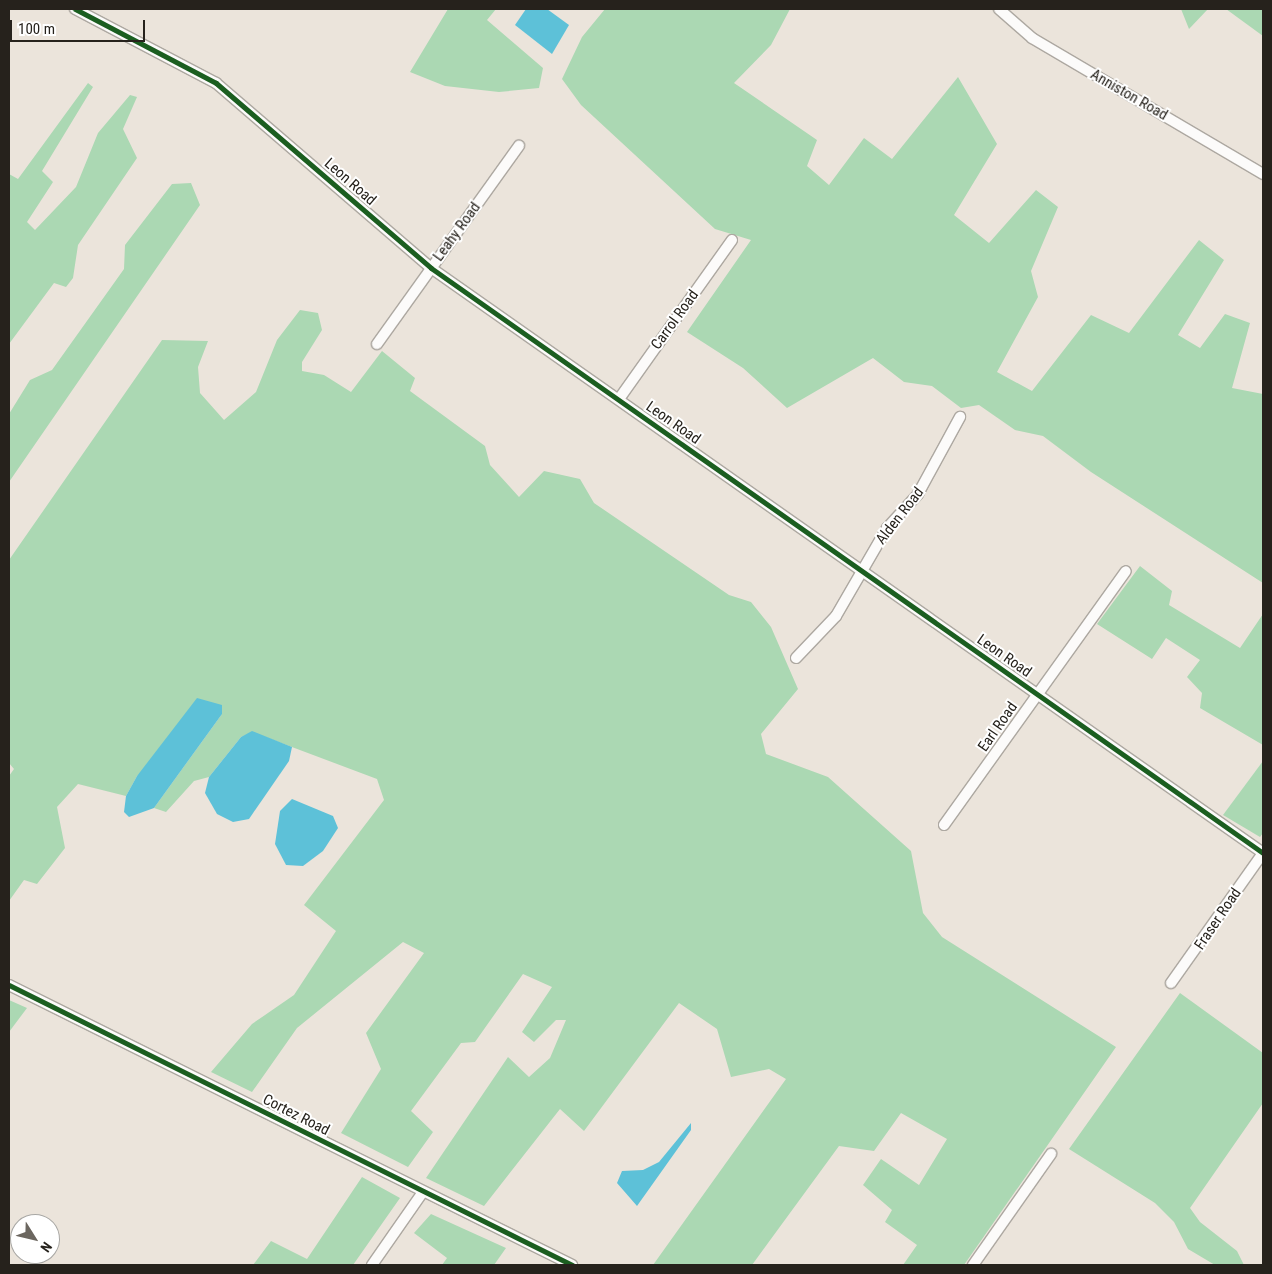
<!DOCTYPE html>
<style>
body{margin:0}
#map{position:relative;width:1272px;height:1274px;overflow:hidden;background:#ebe4db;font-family:"Roboto Condensed",sans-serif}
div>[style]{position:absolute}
.forest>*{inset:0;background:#abd8b3}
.water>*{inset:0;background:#5dc1d8}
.roads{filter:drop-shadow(1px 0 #ada8a1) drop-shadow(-1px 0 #ada8a1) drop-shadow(0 1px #ada8a1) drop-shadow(0 -1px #ada8a1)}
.minor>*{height:10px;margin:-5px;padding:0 5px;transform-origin:5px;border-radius:5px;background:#fcfbfa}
.cycleway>*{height:5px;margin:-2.5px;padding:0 2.5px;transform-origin:2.5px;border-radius:2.5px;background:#1b5e20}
span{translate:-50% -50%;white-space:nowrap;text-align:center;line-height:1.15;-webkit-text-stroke:4px #fff;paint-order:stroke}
.street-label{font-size:15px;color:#26221c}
.frame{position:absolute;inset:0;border:10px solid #26221c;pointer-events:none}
.north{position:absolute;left:10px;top:1214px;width:50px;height:50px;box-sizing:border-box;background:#fff;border:1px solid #a8a7a4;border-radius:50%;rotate:126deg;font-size:14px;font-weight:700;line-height:20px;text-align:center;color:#26221c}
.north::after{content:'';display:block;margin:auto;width:18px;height:22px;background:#6b665f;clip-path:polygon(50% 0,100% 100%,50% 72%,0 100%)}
.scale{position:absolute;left:10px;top:20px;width:135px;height:22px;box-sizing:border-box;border:2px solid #26221c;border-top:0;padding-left:6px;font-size:15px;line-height:18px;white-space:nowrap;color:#26221c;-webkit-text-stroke:4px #fff;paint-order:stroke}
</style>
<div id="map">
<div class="forest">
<div style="clip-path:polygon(448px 9px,496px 9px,487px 20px,543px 68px,539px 88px,499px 92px,445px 86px,410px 72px)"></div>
<div style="clip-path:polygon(605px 9px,790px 9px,771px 45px,734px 83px,817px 140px,807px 166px,829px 185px,864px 138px,892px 159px,958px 77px,997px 144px,954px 215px,989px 243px,1036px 190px,1058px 207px,1031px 271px,1038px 297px,997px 372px,1032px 391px,1091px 315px,1129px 333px,1199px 240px,1224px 260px,1178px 335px,1200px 348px,1225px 314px,1250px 323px,1232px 388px,1263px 394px,1263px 583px,1091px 472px,1043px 436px,1015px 430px,979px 405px,961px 408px,932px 386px,904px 382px,873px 358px,787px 408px,743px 368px,687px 332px,751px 240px,715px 229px,581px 105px,562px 79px,582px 37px)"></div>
<div style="clip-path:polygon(1181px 9px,1208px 9px,1189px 29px)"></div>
<div style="clip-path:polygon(1226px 9px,1263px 9px,1263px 36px)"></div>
<div style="clip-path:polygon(88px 83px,93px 87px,42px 171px,53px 182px,27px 222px,35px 230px,76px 187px,98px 133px,130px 95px,137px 97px,123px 129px,137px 158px,78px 245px,73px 278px,66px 287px,54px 283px,9px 344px,9px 174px,18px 179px)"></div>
<div style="clip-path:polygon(191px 183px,200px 205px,9px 482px,9px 414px,30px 380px,52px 370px,124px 269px,125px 245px,172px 184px)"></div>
<div style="clip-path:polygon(300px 310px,318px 313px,322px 330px,302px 362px,302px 371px,324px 375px,351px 392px,382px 351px,415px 378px,410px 391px,485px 446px,490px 465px,519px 497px,544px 471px,580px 479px,594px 503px,729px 595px,751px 602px,771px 627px,798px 689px,761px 734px,766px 754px,828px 777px,911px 851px,923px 913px,942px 937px,1116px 1047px,964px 1265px,903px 1265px,917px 1245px,885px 1222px,892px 1210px,863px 1185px,881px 1159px,919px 1185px,947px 1139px,901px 1113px,874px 1151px,839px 1146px,752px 1265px,653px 1265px,786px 1079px,769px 1069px,731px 1077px,717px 1029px,679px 1003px,584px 1131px,560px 1109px,484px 1206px,426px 1178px,508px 1057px,529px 1077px,550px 1058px,566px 1020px,556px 1020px,534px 1042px,522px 1032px,552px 987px,523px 974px,475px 1042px,461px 1043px,411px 1111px,433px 1132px,408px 1167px,341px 1133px,381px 1069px,366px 1033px,424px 953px,403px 942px,297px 1028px,252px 1092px,211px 1072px,252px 1024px,294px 995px,336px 931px,304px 905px,384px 800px,377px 779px,252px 732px,241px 737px,209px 777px,194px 781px,166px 812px,154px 808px,222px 714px,137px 776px,126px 796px,78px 784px,57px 807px,65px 848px,37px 884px,24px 880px,9px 901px,9px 776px,14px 769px,9px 763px,9px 560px,162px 340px,208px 341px,198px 367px,200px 393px,224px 420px,256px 392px,277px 340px)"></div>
<div style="clip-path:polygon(1140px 566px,1172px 591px,1169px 605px,1240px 648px,1263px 614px,1263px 745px,1200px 708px,1202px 693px,1187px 677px,1200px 660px,1166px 638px,1152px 659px,1097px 624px)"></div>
<div style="clip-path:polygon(1263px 761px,1263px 833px,1260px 837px,1223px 815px)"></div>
<div style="clip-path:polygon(1180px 993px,1263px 1053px,1263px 1103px,1190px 1208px,1200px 1222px,1237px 1251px,1244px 1265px,1215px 1265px,1188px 1249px,1174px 1222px,1155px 1203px,1069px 1149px)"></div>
<div style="clip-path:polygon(9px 1000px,27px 1008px,9px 1032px)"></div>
<div style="clip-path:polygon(362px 1177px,400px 1198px,353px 1265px,253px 1265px,271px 1241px,307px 1259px)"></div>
<div style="clip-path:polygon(431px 1214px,506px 1248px,494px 1265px,442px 1265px,447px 1258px,414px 1233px)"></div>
</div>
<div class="water">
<div style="clip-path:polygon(526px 9px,547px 9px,569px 25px,552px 54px,515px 25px)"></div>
<div style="clip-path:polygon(197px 698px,222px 705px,222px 714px,154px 808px,129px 817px,124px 812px,126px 796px,137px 776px)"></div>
<div style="clip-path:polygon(252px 731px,292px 747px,289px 761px,249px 819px,233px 822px,217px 814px,205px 793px,209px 777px,241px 737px)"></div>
<div style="clip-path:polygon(292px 799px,333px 816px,338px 828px,323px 851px,303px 866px,286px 865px,275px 844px,280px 811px)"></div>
<div style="clip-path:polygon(691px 1123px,691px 1130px,637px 1206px,617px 1183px,622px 1171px,643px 1170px,659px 1162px)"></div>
</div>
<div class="roads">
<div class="minor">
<div style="left:75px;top:9px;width:159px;rotate:27.7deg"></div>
<div style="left:216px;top:83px;width:284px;rotate:40.7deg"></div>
<div style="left:431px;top:268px;width:1017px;rotate:35.11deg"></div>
<div style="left:999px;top:9px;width:44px;rotate:41.3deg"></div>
<div style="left:1032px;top:38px;width:268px;rotate:30.5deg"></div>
<div style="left:377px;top:344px;width:244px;rotate:-54.4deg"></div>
<div style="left:619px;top:399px;width:195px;rotate:-54.6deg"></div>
<div style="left:796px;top:658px;width:58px;rotate:-46.4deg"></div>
<div style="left:836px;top:616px;width:102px;rotate:-59.9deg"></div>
<div style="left:887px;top:528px;width:46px;rotate:-47.6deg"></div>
<div style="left:918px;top:494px;width:88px;rotate:-61.4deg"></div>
<div style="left:944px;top:825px;width:312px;rotate:-54.4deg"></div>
<div style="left:1171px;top:983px;width:159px;rotate:-54.7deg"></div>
<div style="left:9px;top:985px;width:629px;rotate:26.44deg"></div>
<div style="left:372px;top:1265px;width:89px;rotate:-55.1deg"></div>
<div style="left:973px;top:1265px;width:136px;rotate:-54.9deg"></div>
</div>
</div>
<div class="cycleway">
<div style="left:75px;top:9px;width:159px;rotate:27.7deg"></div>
<div style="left:216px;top:83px;width:284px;rotate:40.7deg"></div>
<div style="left:431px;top:268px;width:1017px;rotate:35.11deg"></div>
<div style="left:9px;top:985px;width:629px;rotate:26.44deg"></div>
</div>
<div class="street-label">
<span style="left:1129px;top:95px;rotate:30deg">Anniston Road</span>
<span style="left:350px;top:182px;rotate:41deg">Leon Road</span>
<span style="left:457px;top:232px;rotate:-54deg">Leahy Road</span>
<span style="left:675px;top:320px;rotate:-54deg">Carrol Road</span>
<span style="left:673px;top:423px;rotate:35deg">Leon Road</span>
<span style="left:900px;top:516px;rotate:-52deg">Alden Road</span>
<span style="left:1004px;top:656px;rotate:35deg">Leon Road</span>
<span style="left:998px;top:727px;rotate:-55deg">Earl Road</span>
<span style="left:1218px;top:919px;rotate:-56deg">Fraser Road</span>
<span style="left:296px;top:1115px;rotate:27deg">Cortez Road</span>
</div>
<div class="frame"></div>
<div class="north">N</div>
<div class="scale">100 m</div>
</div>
